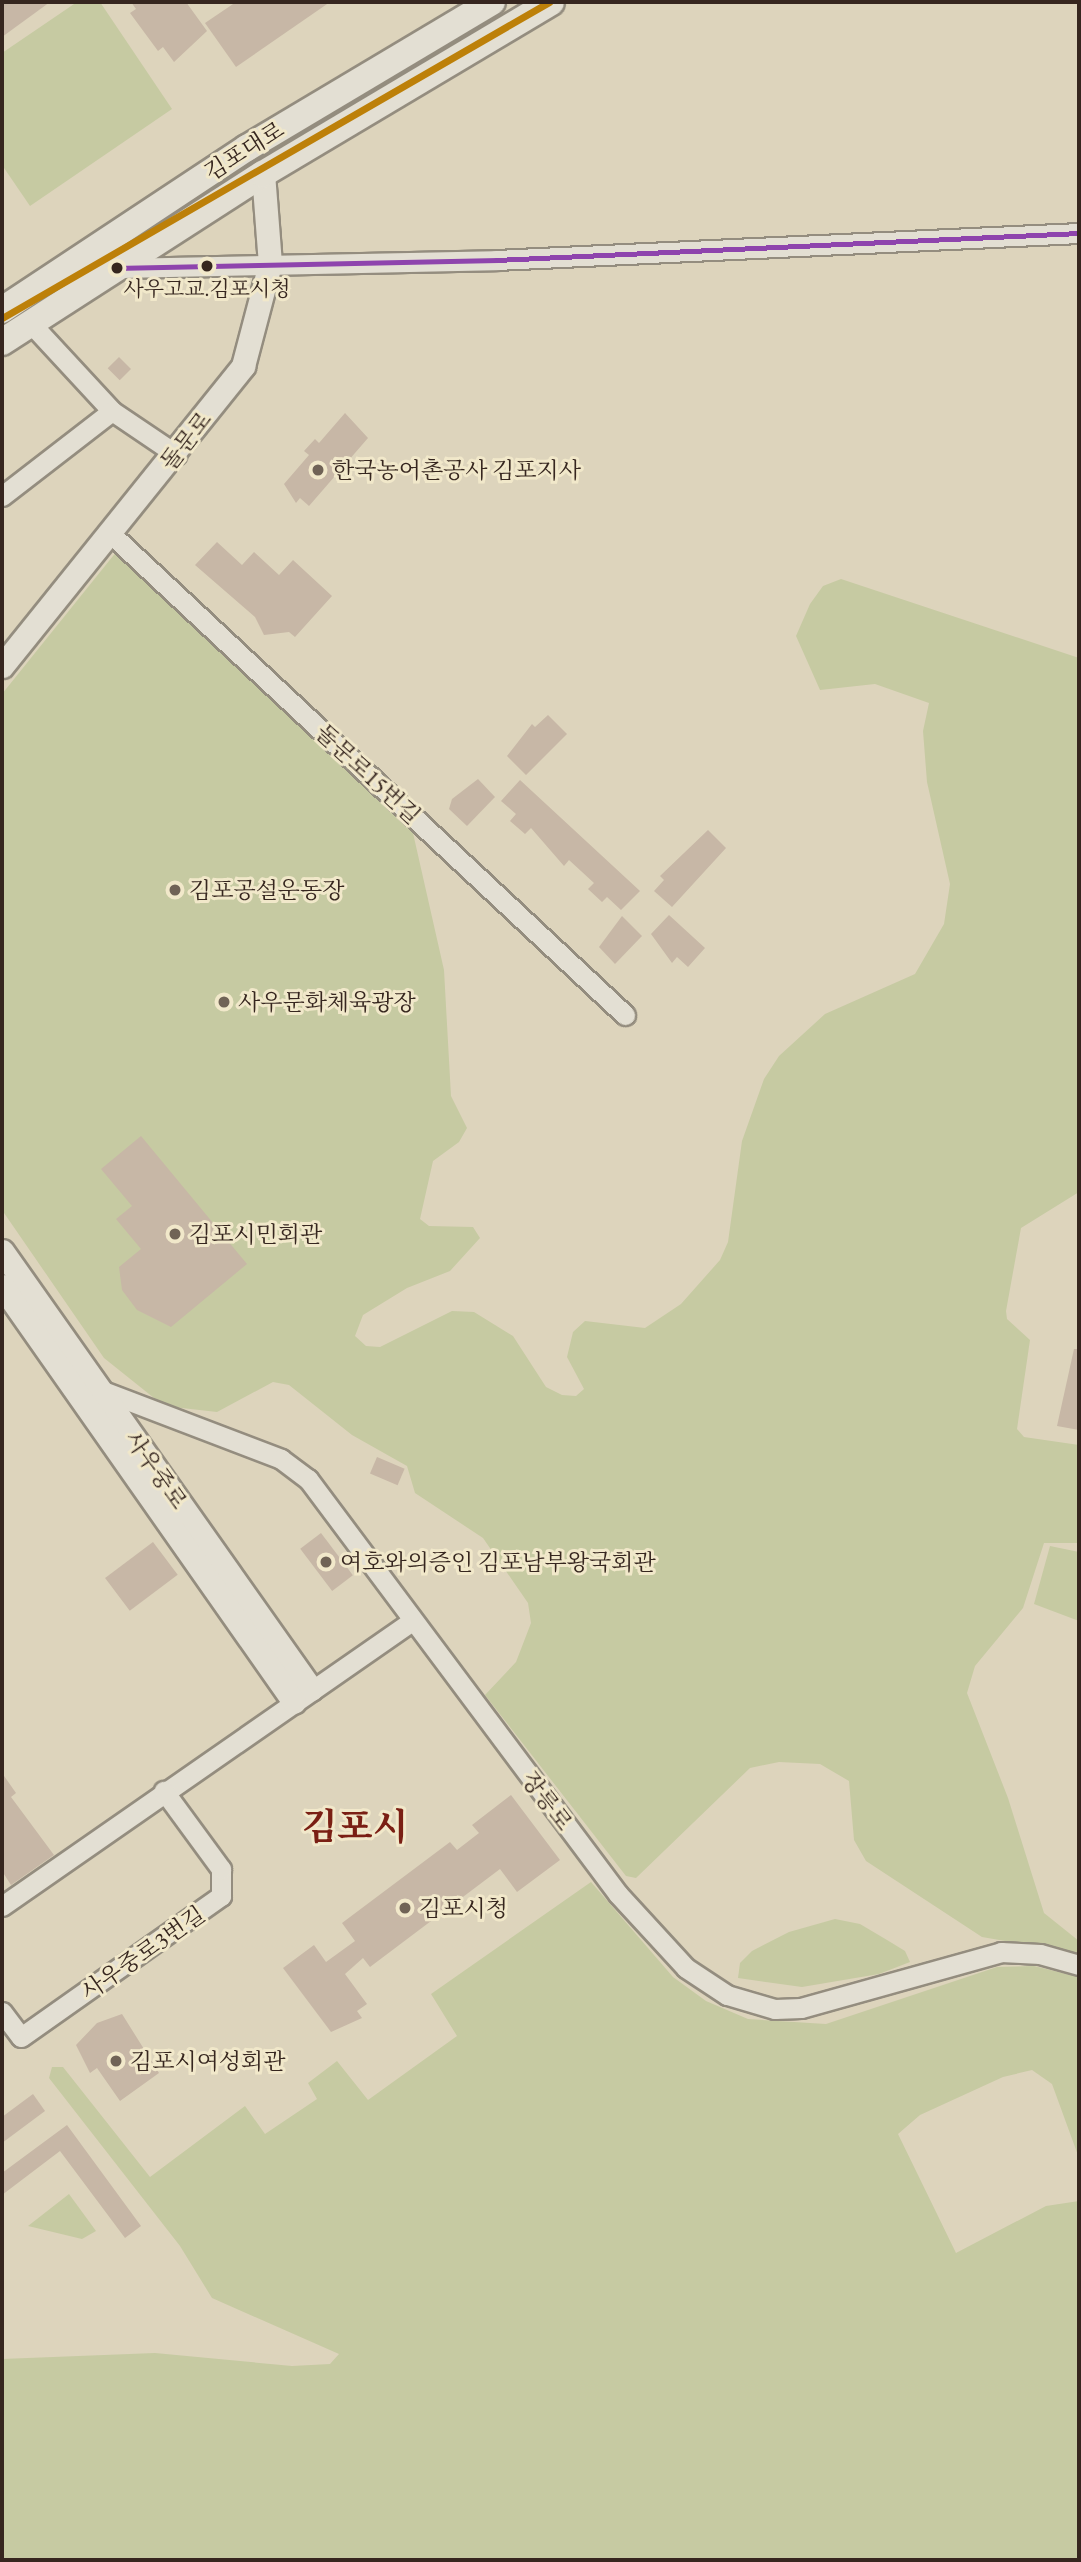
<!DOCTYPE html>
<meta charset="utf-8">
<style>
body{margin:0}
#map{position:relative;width:1081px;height:2562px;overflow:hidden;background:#ddd4bc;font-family:"EB Garamond","Noto Serif KR",serif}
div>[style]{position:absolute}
.green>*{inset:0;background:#c6caa2}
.building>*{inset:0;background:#c7b7a6;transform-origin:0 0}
.roads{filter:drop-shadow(2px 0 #948d7f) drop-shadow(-2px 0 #948d7f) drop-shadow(0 2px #948d7f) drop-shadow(0 -2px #948d7f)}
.minor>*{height:19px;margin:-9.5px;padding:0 9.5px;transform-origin:9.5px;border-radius:9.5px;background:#e3dfd3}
.tertiary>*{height:23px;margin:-11.5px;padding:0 11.5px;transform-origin:11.5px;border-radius:11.5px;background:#e3dfd3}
.secondary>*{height:26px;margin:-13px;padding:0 13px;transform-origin:13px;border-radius:13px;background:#e3dfd3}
.bus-1>*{height:5px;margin:-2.5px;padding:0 2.5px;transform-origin:2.5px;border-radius:2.5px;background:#8e44ad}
.rail-1>*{height:7px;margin:-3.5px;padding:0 3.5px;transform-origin:3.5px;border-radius:3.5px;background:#bd8009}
.dots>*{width:19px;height:19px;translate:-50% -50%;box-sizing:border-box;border:4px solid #f1e8ca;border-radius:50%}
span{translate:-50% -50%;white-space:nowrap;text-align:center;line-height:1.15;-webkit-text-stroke:6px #f1e8ca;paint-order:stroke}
.bus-label{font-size:21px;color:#36261f}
.street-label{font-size:23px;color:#36261f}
.poi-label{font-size:23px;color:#36261f}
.left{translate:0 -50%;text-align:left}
.town-label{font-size:37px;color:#7a1f14;font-weight:700}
.frame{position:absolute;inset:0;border:4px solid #36261f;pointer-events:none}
</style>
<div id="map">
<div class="green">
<div style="clip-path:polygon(77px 2px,100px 2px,172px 109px,30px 206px,2px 165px,2px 53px)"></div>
<div style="clip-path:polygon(117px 551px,413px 833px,444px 970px,451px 1096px,467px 1128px,459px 1142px,433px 1161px,420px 1219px,429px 1226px,473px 1227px,480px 1238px,450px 1271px,407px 1288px,363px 1315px,355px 1336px,366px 1346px,380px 1347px,452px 1311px,474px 1312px,513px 1336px,546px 1387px,562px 1395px,576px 1396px,584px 1389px,567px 1357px,573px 1332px,585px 1321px,645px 1328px,681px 1304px,720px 1260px,728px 1242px,742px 1141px,764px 1079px,779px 1056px,825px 1014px,915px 974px,944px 924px,950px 884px,927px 782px,923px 731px,929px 703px,875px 684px,820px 690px,796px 636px,810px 604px,823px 586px,841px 579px,1079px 658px,1079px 1192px,1021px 1228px,1006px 1311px,1007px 1319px,1030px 1340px,1017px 1429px,1024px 1437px,1079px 1445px,1079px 1543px,1044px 1543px,1023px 1608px,975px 1666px,967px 1693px,1008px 1798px,1044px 1913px,1079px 1941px,1079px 1954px,982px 1937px,866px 1861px,854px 1840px,849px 1781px,820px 1764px,779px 1762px,750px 1768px,636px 1878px,626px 1876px,485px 1695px,516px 1662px,531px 1623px,528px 1603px,483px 1538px,415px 1493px,407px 1466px,352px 1435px,289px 1385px,273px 1382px,217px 1412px,164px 1406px,104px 1358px,2px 1210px,2px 694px)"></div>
<div style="clip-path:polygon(1050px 1546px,1079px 1552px,1079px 1621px,1034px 1604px)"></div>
<div style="clip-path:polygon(591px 1882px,673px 1977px,706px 2001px,748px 2019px,826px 2024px,997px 1967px,1034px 1966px,1079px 1977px,1079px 2158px,1052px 2084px,1032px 2070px,1003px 2077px,920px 2115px,898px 2134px,956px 2253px,1046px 2206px,1079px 2201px,1079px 2560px,2px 2560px,2px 2359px,155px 2353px,292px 2366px,330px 2364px,339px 2354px,212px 2298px,180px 2246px,49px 2078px,52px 2067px,63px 2067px,150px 2177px,245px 2106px,265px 2134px,317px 2099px,308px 2083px,337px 2061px,368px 2100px,457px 2036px,431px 1994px)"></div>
<div style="clip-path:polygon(835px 1919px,860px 1924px,887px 1940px,905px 1951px,910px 1962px,879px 1974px,802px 1987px,738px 1978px,740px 1963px,752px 1951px,789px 1932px)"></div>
<div style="clip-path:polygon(69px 2194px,96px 2231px,82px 2239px,28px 2226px)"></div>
</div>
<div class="building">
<div style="clip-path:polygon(2px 2px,50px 2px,2px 37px)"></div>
<div style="clip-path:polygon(131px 2px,186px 2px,207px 31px,174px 62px,163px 47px,158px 51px,130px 13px,136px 9px)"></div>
<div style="clip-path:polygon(236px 2px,330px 2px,236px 67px,205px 23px)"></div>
<div style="left:119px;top:357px;width:17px;height:16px;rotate:45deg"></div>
<div style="clip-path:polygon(345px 413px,368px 438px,309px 506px,300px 498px,296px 503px,284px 484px,309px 455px,304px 451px,315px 439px,319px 443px)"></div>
<div style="clip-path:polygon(217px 542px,242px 565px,254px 552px,279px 575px,293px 560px,332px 596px,295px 637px,289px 632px,264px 635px,255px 617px,195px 565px)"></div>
<div style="clip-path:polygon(548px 715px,567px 734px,526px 775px,507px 756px,532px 724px,535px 727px)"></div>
<div style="clip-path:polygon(478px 779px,495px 797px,467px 826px,449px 809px,452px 799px)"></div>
<div style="clip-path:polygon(520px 780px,640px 891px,621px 910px,607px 897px,602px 902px,588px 889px,594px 883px,569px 860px,564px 866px,531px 828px,525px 834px,510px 821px,516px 814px,501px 801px)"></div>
<div style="clip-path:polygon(708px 830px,726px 848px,672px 907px,654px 891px,664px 880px,660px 876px)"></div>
<div style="clip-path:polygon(669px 915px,705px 948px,688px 967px,677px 957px,672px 963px,651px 934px)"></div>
<div style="clip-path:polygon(622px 916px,642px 936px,615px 964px,599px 947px)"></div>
<div style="clip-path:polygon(141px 1136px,247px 1264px,171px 1327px,137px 1310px,122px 1290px,119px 1267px,141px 1249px,116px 1219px,132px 1206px,101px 1169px)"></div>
<div style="clip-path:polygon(1074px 1349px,1079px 1349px,1079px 1430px,1057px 1426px)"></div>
<div style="left:377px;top:1457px;width:30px;height:18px;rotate:23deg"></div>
<div style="left:321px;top:1533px;width:53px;height:26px;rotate:53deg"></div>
<div style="left:153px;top:1542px;width:41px;height:60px;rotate:53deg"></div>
<div style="clip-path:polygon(2px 1773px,16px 1793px,11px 1797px,54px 1855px,11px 1885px,2px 1871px)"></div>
<div style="clip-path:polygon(511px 1795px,560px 1860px,517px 1892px,500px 1869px,370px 1967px,363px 1958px,345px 1974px,367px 2004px,357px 2011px,362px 2018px,331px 2032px,283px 1968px,314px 1945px,326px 1962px,355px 1941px,342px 1923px,450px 1842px,457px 1850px,479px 1833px,472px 1825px)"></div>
<div style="clip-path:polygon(122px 2014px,159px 2073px,120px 2101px,97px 2068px,90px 2073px,76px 2045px,97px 2023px)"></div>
<div style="clip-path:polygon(33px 2094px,45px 2111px,2px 2143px,2px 2117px)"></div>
<div style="clip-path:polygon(67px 2125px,141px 2226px,125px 2238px,60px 2151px,2px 2195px,2px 2173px)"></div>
</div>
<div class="roads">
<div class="minor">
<div style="left:118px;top:268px;width:378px;rotate:-1.2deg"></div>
<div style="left:496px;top:260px;width:584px;rotate:-2.65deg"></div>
<div style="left:37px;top:330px;width:110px;rotate:47.2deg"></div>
<div style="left:112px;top:411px;width:78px;rotate:34.1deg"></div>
<div style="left:2px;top:496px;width:139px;rotate:-37.7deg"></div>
<div style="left:111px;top:534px;width:704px;rotate:43.1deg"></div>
<div style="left:98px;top:1389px;width:196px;rotate:20.9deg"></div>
<div style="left:281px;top:1459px;width:34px;rotate:37deg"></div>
<div style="left:308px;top:1479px;width:518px;rotate:53.24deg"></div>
<div style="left:618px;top:1894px;width:100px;rotate:47.4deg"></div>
<div style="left:686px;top:1968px;width:49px;rotate:33.4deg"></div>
<div style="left:727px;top:1995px;width:50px;rotate:16.3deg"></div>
<div style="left:775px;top:2009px;width:26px;rotate:-2deg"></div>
<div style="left:801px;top:2008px;width:208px;rotate:-15.6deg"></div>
<div style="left:1001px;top:1952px;width:39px;rotate:3deg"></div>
<div style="left:1040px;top:1954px;width:41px;rotate:15.8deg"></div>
<div style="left:2px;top:1906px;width:498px;rotate:-34.8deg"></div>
<div style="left:2px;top:2012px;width:31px;rotate:53deg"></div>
<div style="left:21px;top:2037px;width:245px;rotate:-35.2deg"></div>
<div style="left:221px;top:1896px;width:27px;rotate:-90deg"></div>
<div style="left:221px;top:1869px;width:97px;rotate:-126.2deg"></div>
</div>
<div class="tertiary">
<div style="left:2px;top:666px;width:385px;rotate:-51.2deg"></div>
<div style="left:243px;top:366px;width:106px;rotate:-75.2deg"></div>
<div style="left:270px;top:264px;width:90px;rotate:-94.4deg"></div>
<div style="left:2px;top:1251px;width:536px;rotate:54.8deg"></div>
<div style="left:2px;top:1286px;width:508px;rotate:54.93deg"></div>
</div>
<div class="secondary">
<div style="left:2px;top:310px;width:294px;rotate:-33.5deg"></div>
<div style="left:247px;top:148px;width:285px;rotate:-30.8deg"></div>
<div style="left:2px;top:342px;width:310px;rotate:-32.8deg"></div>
<div style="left:263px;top:174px;width:335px;rotate:-30.8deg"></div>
</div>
</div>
<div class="bus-1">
<div style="left:117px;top:268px;width:379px;rotate:-1.2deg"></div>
<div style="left:496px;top:260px;width:584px;rotate:-2.65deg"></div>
</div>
<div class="rail-1">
<div style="left:2px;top:318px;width:632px;rotate:-30.01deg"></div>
</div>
<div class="dots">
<div style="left:207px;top:266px;background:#36261f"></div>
<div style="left:117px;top:268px;background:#36261f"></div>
<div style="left:318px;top:470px;background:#706356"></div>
<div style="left:175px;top:890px;background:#706356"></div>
<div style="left:224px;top:1002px;background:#706356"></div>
<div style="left:175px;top:1234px;background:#706356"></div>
<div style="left:326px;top:1562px;background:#706356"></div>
<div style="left:405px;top:1908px;background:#706356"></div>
<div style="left:116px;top:2061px;background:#706356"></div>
</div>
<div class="bus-label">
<span style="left:207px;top:289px">사우고교.김포시청</span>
</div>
<div class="street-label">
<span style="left:244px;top:151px;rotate:-32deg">김포대로</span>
<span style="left:186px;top:441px;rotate:-52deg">돌문로</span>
<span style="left:368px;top:774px;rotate:43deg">돌문로15번길</span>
<span style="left:156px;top:1470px;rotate:55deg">사우중로</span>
<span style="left:547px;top:1801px;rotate:53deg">장릉로</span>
<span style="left:143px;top:1953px;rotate:-35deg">사우중로3번길</span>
</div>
<div class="poi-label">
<span class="left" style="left:332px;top:470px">한국농어촌공사 김포지사</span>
<span class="left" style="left:189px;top:890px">김포공설운동장</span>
<span class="left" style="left:238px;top:1002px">사우문화체육광장</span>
<span class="left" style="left:189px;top:1234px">김포시민회관</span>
<span class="left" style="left:340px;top:1562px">여호와의증인 김포남부왕국회관</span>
<span class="left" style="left:419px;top:1908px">김포시청</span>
<span class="left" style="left:130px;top:2061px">김포시여성회관</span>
</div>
<div class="town-label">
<span style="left:355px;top:1826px">김포시</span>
</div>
<div class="frame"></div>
</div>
